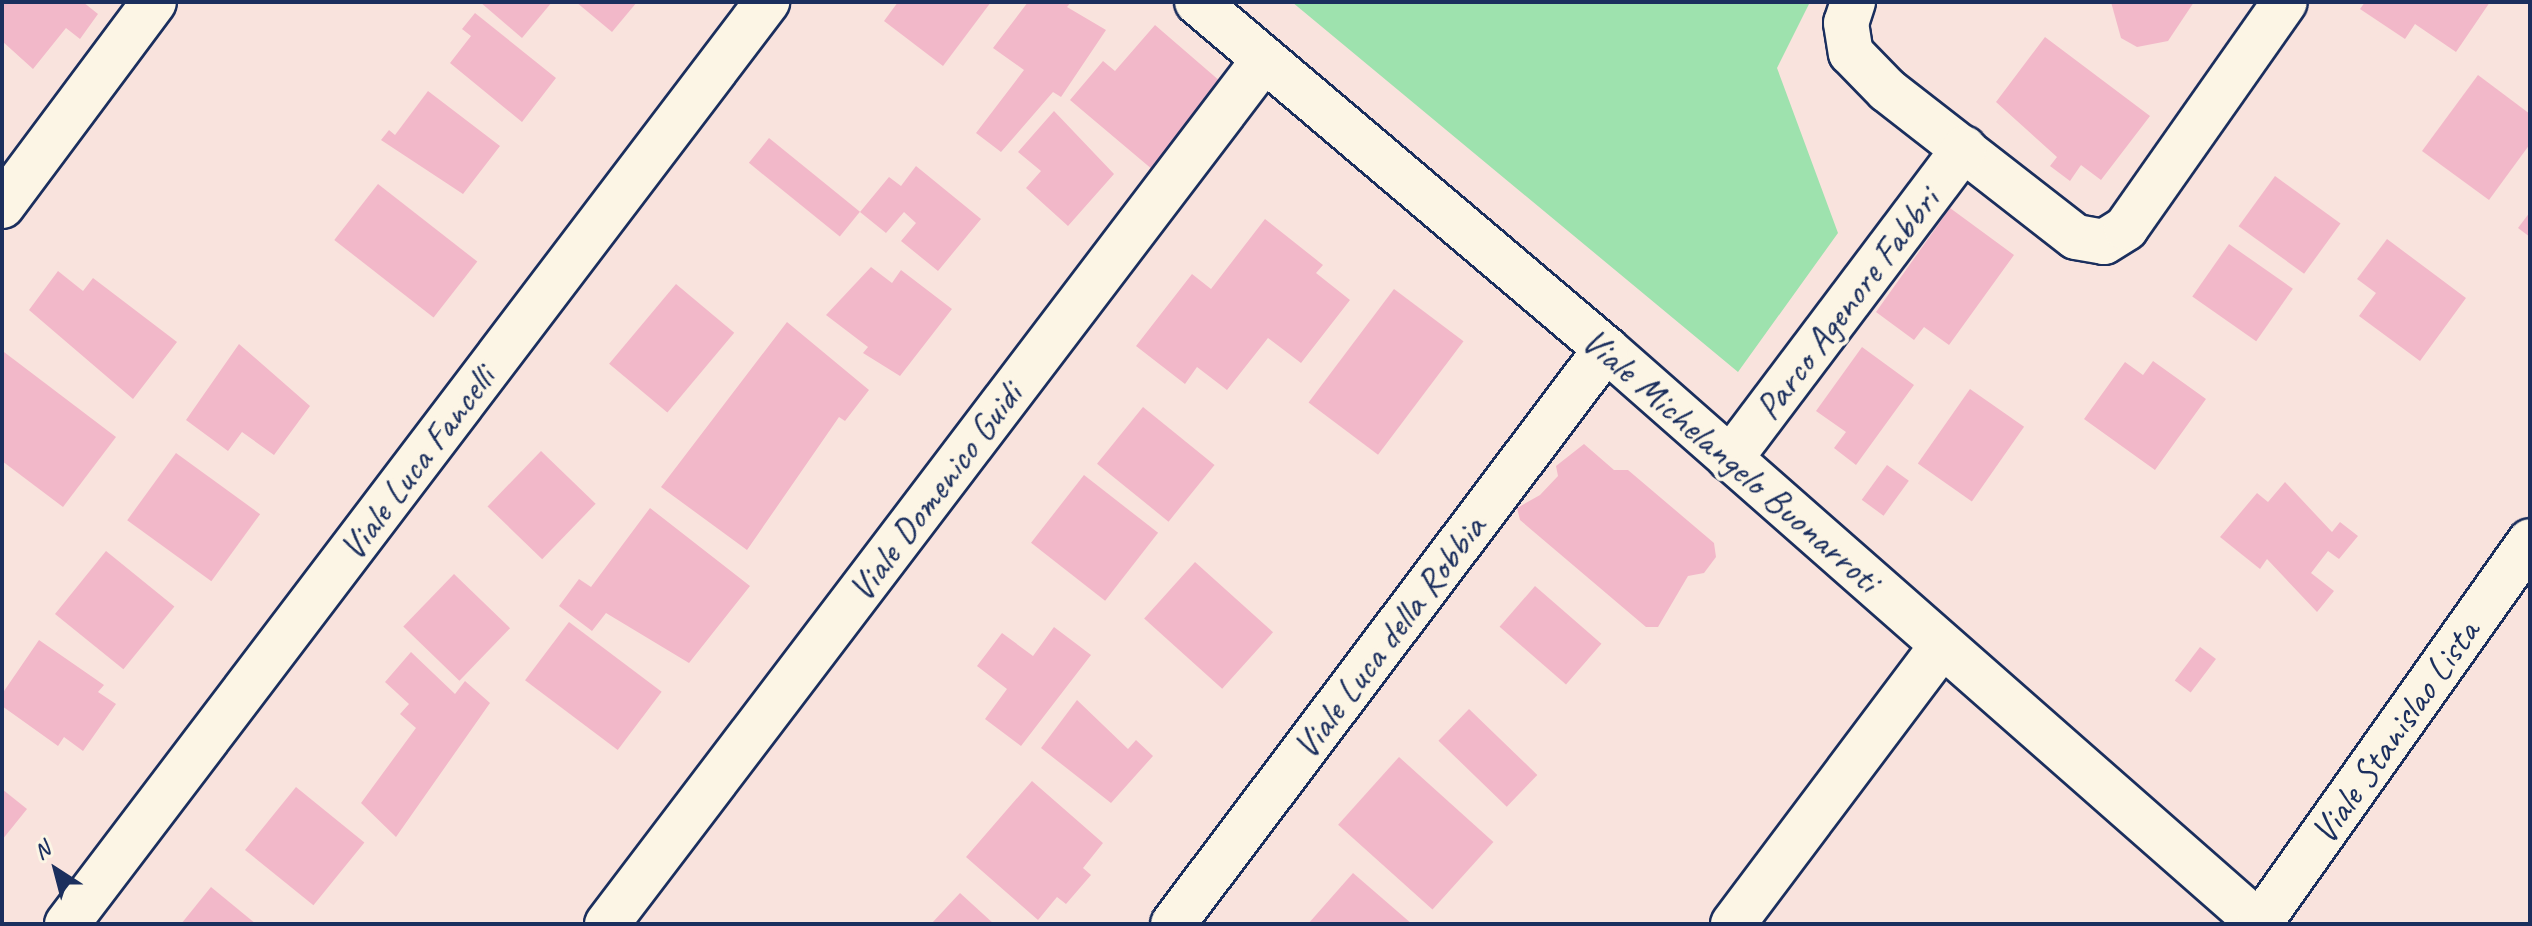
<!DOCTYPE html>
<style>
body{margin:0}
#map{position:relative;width:2532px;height:926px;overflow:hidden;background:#f9e3dd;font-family:Caveat,sans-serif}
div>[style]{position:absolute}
.green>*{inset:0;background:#9ee2ae}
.building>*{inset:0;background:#f2b8c9;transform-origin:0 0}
.roads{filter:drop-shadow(2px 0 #1b2f5e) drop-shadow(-2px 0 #1b2f5e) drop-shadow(0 2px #1b2f5e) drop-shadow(0 -2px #1b2f5e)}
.street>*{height:44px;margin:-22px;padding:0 22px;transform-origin:22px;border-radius:22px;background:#fcf5e5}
span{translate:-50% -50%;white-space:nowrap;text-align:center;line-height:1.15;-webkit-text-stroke:8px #fcf5e5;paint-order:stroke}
.street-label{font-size:38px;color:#1b2f5e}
.frame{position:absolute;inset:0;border:4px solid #1b2f5e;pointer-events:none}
.north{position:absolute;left:16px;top:830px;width:80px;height:80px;-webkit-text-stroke:6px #fcf5e5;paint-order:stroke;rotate:324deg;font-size:22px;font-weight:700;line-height:32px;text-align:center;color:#1b2f5e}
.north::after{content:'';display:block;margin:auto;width:28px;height:36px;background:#1b2f5e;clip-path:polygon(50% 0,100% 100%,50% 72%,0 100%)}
</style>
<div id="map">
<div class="green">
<div style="clip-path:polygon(1292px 2px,1810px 2px,1777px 68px,1838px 233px,1738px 372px)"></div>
</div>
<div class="building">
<div style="clip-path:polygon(2px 2px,83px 2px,98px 14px,80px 39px,66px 28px,33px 69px,2px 41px)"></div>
<div style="clip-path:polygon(480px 2px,552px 2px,522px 38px)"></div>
<div style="clip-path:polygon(576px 2px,637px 2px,612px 32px)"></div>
<div style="clip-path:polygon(898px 2px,991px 2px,943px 66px,884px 21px)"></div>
<div style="clip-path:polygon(1028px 2px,1071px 2px,1067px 7px,1106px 30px,1061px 97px,1053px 92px,1001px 152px,976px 133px,1024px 70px,993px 48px)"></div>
<div style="clip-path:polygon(2111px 2px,2194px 2px,2168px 41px,2137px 47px,2121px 38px)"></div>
<div style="clip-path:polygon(2365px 2px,2490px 2px,2456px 52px,2415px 24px,2405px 39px,2360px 9px)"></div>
<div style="clip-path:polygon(475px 13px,556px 78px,522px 122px,450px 63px,471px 36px,462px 29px)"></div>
<div style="clip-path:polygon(1155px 25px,1221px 82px,1153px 170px,1070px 100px,1103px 61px,1115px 71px)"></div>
<div style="clip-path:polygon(2045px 37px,2150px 116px,2101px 180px,2081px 165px,2070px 181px,2050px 166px,2057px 157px,1996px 102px)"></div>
<div style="clip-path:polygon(2478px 75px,2530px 114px,2530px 144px,2489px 200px,2422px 151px)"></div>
<div style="clip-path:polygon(428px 91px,500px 146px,463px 194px,381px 140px,389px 130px,395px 135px)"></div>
<div style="clip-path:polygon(1054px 111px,1114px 174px,1068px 226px,1026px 188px,1041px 171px,1018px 152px)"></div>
<div style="left:769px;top:138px;width:117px;height:32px;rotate:39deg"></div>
<div style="clip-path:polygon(916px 166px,981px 219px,938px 271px,901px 241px,916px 223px,904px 212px,886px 233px,860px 212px,889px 177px,901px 186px)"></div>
<div style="left:2275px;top:176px;width:81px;height:62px;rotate:36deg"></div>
<div style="left:378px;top:184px;width:126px;height:71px;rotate:38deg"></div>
<div style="clip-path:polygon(1950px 208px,2014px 255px,1949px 345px,1924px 327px,1914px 340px,1876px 312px)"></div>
<div style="clip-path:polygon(2530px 212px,2530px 237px,2518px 228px)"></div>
<div style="clip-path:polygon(1265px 219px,1323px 265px,1316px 273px,1350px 300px,1301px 363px,1268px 338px,1227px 390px,1197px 367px,1185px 384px,1136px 346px,1192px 274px,1211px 289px)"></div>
<div style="clip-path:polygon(2387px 239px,2466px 298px,2420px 361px,2359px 316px,2376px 293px,2357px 279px)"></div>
<div style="left:2229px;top:244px;width:78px;height:64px;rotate:35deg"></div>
<div style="clip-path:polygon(871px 267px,892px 283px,901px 270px,952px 309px,900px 376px,863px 353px,868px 347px,826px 315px)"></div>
<div style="clip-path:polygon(58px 271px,83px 291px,93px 278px,177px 342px,133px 399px,29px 310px)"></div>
<div style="left:676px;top:284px;width:76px;height:104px;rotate:40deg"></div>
<div style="left:1394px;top:289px;width:87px;height:142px;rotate:37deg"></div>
<div style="clip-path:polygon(787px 322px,869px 390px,845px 421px,839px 417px,747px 550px,661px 487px)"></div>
<div style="clip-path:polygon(239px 344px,310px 406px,274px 455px,242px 432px,228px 451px,186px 420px)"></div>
<div style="clip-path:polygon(1862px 347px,1914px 385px,1856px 465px,1834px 448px,1846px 432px,1816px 411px)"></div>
<div style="clip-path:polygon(4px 352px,116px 437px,63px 507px,2px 461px)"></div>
<div style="clip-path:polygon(2153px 361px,2206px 399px,2155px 470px,2084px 419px,2125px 362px,2143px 375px)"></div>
<div style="left:1970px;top:389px;width:66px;height:91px;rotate:35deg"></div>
<div style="left:1143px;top:407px;width:92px;height:73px;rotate:39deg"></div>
<div style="clip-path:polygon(1584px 444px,1614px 470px,1628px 470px,1714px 543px,1716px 557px,1704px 573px,1688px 576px,1658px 627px,1646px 627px,1520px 520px,1517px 508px,1540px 495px,1558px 476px,1556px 466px)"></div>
<div style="left:541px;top:451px;width:76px;height:77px;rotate:44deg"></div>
<div style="left:176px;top:453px;width:104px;height:83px;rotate:36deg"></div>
<div style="left:1887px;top:465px;width:27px;height:43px;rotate:36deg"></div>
<div style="left:1084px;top:475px;width:94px;height:86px;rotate:38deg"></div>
<div style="clip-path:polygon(2285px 482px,2332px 532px,2340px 522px,2358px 536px,2339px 559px,2328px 551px,2311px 573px,2334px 591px,2317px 612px,2267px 559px,2260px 569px,2220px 537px,2257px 493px,2268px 502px)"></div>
<div style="clip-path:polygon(650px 508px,750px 586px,689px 663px,606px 613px,592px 631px,559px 606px,579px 579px,591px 587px)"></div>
<div style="left:106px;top:551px;width:88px;height:81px;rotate:39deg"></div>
<div style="left:1195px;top:562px;width:105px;height:76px;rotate:42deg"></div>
<div style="left:454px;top:574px;width:78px;height:73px;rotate:44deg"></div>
<div style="left:1535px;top:586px;width:88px;height:54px;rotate:41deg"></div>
<div style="left:569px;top:622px;width:116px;height:73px;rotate:37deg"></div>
<div style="clip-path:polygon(1054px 627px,1091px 655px,1021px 746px,985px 719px,1007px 689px,977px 666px,1002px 633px,1033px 656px)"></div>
<div style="clip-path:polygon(39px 640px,104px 685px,98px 692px,116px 704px,83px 751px,64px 737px,58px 746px,2px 706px,2px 694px)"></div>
<div style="left:2200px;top:647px;width:20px;height:42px;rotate:37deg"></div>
<div style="clip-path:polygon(411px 652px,455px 694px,465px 681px,490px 703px,396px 837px,361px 803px,416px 728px,400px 714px,409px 704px,385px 682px)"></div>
<div style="clip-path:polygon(1077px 700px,1128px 749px,1136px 740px,1153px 756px,1111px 803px,1041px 748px)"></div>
<div style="left:1469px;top:709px;width:95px;height:44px;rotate:44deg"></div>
<div style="left:1399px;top:757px;width:127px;height:91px;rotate:42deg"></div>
<div style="clip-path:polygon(1032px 781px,1103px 843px,1083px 868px,1091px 875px,1066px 904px,1057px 897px,1038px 920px,966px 857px)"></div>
<div style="left:296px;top:787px;width:88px;height:81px;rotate:39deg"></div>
<div style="clip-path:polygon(2px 789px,27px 809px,2px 840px)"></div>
<div style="clip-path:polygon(1353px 873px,1412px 924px,1308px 924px)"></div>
<div style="clip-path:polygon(211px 887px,256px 924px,181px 924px)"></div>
<div style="clip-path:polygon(960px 893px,994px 924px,931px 924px)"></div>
</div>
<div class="roads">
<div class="street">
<div style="left:1197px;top:2px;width:536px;rotate:40.31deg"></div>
<div style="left:1606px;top:349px;width:871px;rotate:41.32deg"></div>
<div style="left:1853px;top:2px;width:22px;rotate:108deg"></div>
<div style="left:1846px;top:23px;width:30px;rotate:81deg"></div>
<div style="left:1851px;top:53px;width:52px;rotate:45.8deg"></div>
<div style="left:1887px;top:90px;width:239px;rotate:37.9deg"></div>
<div style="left:2076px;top:237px;width:28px;rotate:10deg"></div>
<div style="left:2104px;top:242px;width:26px;rotate:-32deg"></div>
<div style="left:2126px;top:228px;width:276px;rotate:-54.9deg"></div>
<div style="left:2px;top:206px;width:254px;rotate:-53.3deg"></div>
<div style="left:1730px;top:459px;width:389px;rotate:-53deg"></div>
<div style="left:67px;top:924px;width:1158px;rotate:-52.79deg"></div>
<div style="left:607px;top:924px;width:1084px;rotate:-52.76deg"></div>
<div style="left:1173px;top:924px;width:720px;rotate:-53.02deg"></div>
<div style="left:1733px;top:924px;width:348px;rotate:-53.1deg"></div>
<div style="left:2259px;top:924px;width:469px;rotate:-54.7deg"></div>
</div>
</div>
<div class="street-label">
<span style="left:1847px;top:304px;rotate:-53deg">Parco Agenore Fabbri</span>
<span style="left:1731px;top:460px;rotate:41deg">Viale Michelangelo Buonarroti</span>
<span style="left:417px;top:463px;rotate:-53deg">Viale Luca Fancelli</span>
<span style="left:935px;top:492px;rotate:-53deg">Viale Domenico Guidi</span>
<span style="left:1389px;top:637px;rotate:-53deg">Viale Luca della Robbia</span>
<span style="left:2395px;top:732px;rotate:-55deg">Viale Stanislao Lista</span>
</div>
<div class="frame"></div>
<div class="north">N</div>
</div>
